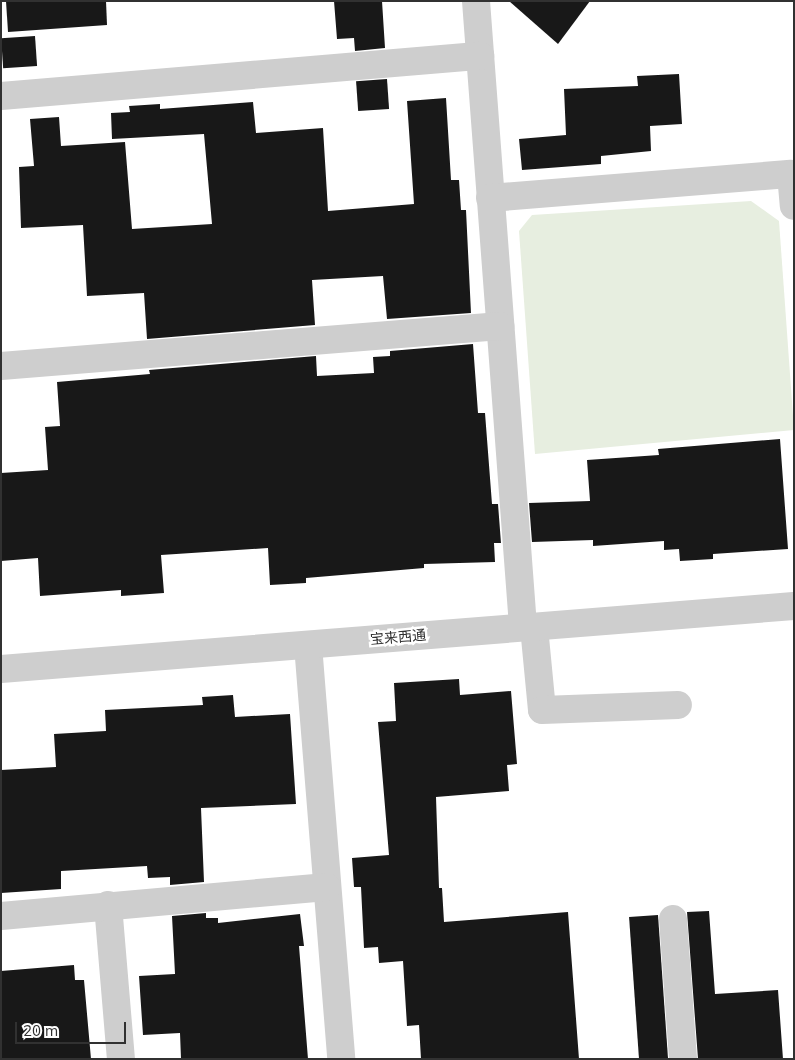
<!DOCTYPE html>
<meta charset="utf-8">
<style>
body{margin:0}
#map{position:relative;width:795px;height:1060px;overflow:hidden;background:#fff;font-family:Mulish,"Noto Sans JP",sans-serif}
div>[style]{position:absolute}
.green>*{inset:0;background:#e7eee0}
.building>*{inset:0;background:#181818;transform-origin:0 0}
.minor>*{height:28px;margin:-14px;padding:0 14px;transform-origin:14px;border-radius:14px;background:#cecece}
span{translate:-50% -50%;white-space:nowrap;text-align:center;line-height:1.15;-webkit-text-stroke:5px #fff;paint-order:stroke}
.street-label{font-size:14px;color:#313131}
.frame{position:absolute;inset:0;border:2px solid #313131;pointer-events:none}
.scale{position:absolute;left:15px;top:1022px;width:111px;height:22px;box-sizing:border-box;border:2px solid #313131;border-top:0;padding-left:6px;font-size:15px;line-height:18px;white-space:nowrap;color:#313131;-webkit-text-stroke:4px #fff;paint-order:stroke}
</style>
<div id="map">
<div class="green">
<div style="clip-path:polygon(751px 201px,779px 221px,794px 430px,535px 454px,519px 231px,532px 215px)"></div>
</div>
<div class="building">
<div style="clip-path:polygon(6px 1px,106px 1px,107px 25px,8px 32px)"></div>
<div style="clip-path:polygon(334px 1px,382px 1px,385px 48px,355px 51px,354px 38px,337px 39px)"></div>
<div style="clip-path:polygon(509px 1px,590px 1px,558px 44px)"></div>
<div style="left:35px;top:36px;width:30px;height:34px;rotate:86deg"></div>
<div style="clip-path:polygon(679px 74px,682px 124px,650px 126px,651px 151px,601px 156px,601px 164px,522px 170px,519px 139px,566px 135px,564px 89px,638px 86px,637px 76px)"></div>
<div style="left:387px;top:79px;width:30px;height:31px;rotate:86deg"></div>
<div style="clip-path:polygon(446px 98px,451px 180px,459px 180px,461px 210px,466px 210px,471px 313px,387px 319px,383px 276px,312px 280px,315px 325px,147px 339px,144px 293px,87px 296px,83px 225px,21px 228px,19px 167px,34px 166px,30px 119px,59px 117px,61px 146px,125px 142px,132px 229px,212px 224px,204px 134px,112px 139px,111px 113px,130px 112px,129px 106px,160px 104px,160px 109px,253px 102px,256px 133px,323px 128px,328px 211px,414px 204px,407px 101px)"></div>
<div style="clip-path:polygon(473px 344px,478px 413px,485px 413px,492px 504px,498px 504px,501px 543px,494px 543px,495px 562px,424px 564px,424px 568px,306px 578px,306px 583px,270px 585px,268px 548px,161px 555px,164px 593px,121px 596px,121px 590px,40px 596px,38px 558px,1px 561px,1px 473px,48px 470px,45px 427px,60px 426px,57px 382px,150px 374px,149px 370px,316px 356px,317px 376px,374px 373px,373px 357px,390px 356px,390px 351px)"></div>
<div style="clip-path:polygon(780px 439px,788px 549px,713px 554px,713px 559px,680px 561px,679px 549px,664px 550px,664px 541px,593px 546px,593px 540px,532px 542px,529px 503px,590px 501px,587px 460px,659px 455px,658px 449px)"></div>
<div style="clip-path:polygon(459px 679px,460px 695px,511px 691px,517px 764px,507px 765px,509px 791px,436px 797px,439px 888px,442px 888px,444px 922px,568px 912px,579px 1059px,421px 1059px,419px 1025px,407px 1026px,403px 961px,379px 963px,378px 947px,364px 948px,361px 887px,354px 887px,352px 858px,389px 855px,378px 722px,396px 721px,394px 683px)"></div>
<div style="clip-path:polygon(233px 695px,235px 717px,290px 714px,296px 804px,201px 808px,204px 882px,170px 885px,170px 877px,148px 878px,147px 866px,61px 871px,61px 889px,1px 893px,1px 770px,56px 767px,54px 734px,106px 731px,105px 710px,203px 705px,202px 697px)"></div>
<div style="clip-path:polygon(709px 911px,715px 994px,778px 990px,783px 1059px,698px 1059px,687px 912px)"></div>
<div style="clip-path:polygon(206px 913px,206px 918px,218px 918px,218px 923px,300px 914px,304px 946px,299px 946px,308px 1059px,181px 1059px,180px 1033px,143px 1035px,139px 976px,175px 974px,172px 916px)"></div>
<div style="left:658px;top:915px;width:144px;height:29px;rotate:86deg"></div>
<div style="clip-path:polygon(74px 965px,75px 980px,84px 980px,91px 1059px,1px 1059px,1px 971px)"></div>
</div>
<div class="minor">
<div style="left:476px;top:1px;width:627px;rotate:85.7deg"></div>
<div style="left:1px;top:96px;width:481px;rotate:-4.8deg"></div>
<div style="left:490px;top:198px;width:302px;rotate:-4.6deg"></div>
<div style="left:791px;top:174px;width:32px;rotate:85deg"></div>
<div style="left:1px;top:366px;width:501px;rotate:-4.58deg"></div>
<div style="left:534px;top:627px;width:83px;rotate:84.5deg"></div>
<div style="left:542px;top:710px;width:136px;rotate:-2.1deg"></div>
<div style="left:308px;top:645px;width:415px;rotate:85.4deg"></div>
<div style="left:1px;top:669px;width:795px;rotate:-4.54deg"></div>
<div style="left:108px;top:905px;width:155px;rotate:85.2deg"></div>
<div style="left:1px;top:916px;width:327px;rotate:-5.1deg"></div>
<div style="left:673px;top:919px;width:140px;rotate:85.9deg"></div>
</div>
<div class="street-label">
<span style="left:398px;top:637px;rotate:-5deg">宝来西通</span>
</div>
<div class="frame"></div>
<div class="scale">20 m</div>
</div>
